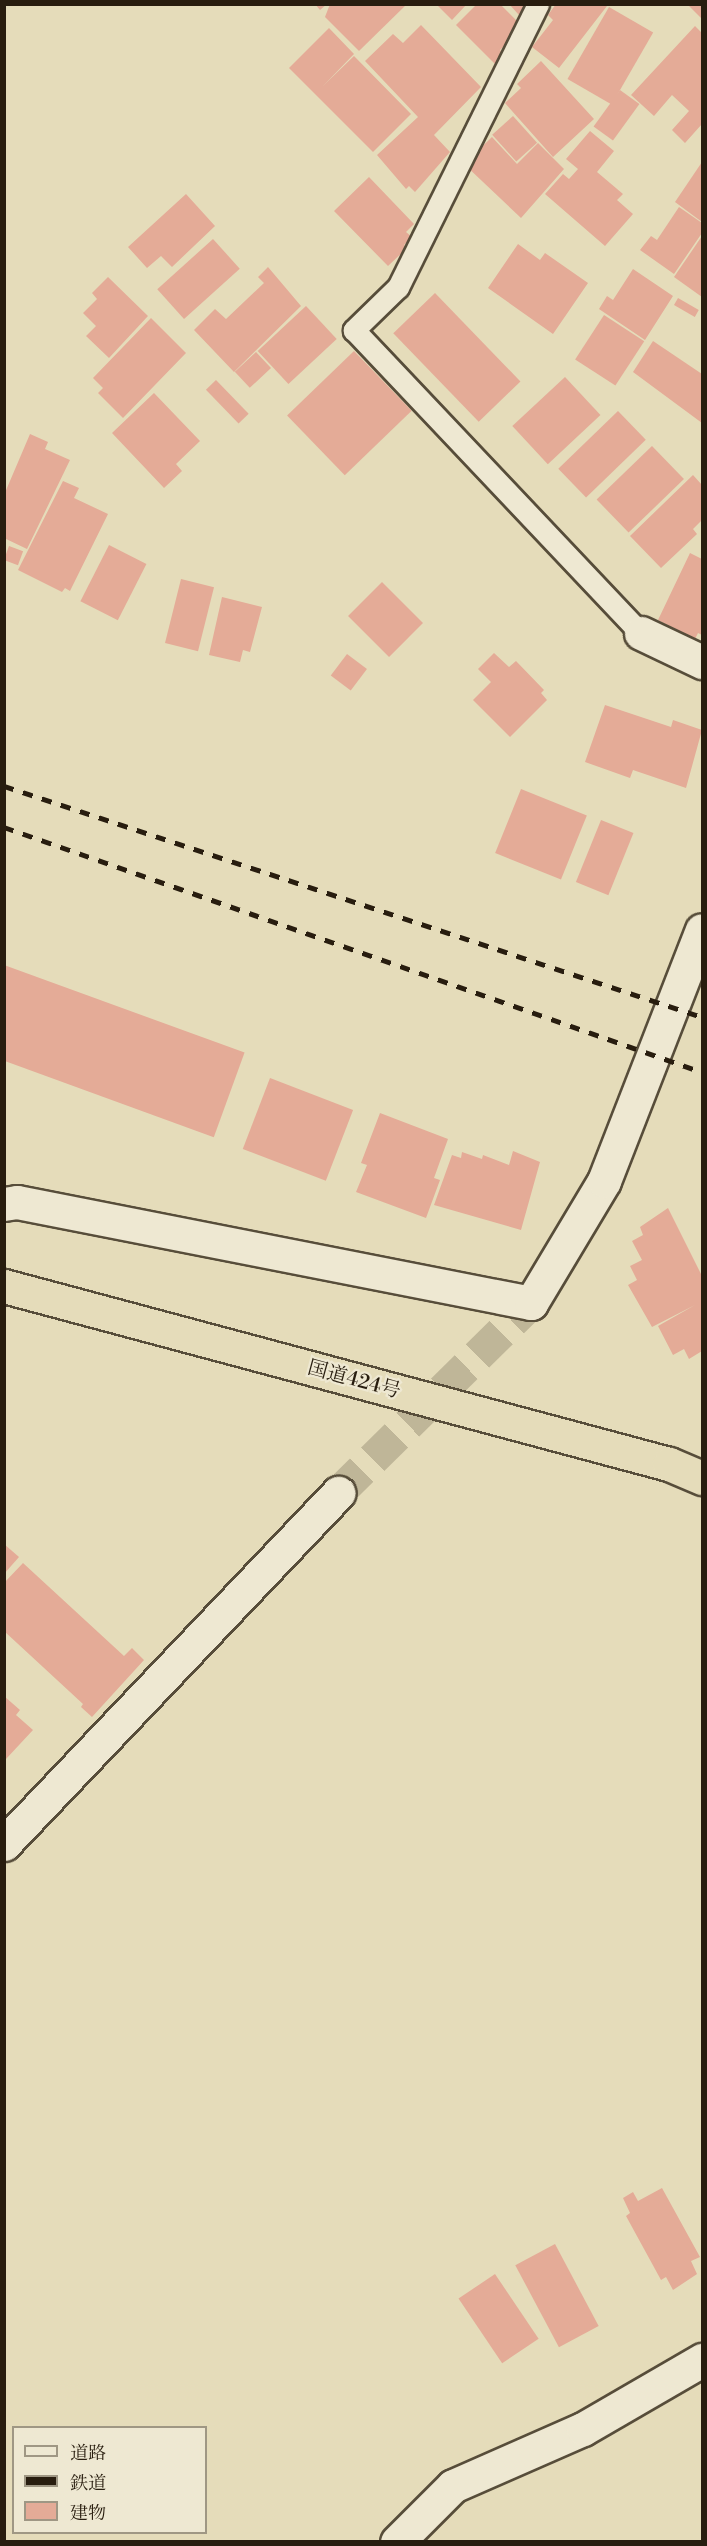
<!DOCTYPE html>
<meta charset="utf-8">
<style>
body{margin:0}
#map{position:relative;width:707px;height:2546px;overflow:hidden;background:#e5dcba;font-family:"Libre Bodoni","Noto Serif JP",serif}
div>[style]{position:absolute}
.building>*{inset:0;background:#e4ab97;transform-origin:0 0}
.minor-tunnel>*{height:33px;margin-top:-16.5px;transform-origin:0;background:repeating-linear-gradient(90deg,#bfb698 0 33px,transparent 0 49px)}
.roads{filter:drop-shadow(2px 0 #574d3a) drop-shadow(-2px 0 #574d3a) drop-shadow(0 2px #574d3a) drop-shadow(0 -2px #574d3a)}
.service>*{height:21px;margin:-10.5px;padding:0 10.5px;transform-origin:10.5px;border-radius:10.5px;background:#eee8d2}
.minor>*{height:33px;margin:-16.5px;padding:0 16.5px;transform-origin:16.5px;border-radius:16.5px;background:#eee8d2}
.tertiary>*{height:33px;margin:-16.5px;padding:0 16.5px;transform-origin:16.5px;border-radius:16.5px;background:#eee8d2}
.trunk>*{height:33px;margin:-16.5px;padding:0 16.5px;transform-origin:16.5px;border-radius:16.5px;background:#e5dcba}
.rail>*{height:4.5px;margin-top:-2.25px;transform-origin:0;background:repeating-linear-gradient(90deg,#281d0f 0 10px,transparent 0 20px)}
span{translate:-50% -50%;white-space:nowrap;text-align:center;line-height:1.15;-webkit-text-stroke:4.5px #eee8d2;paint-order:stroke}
.street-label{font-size:20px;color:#281d0f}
.frame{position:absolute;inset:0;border:6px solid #281d0f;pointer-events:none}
.legend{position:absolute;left:12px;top:2426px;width:195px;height:108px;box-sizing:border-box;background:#eee8d2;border:2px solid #9f9784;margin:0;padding:8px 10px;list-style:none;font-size:18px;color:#281d0f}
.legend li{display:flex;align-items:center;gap:12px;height:30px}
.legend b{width:30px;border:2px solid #9f9784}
</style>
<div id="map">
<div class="building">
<div style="clip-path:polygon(315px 4px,327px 4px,320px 10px)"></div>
<div style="clip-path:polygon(330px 4px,407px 4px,359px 51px,325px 17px)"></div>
<div style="clip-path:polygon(436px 4px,467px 4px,452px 20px)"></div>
<div style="clip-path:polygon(477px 4px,500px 4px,523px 27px,500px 50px,506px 56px,496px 65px,456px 25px)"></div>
<div style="clip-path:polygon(509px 4px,524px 4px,524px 11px,519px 15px)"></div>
<div style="clip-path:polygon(556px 4px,607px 6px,559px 68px,532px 47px,553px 20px,548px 15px)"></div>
<div style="clip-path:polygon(687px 4px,702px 4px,702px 19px)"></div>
<div style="left:609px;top:7px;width:51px;height:83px;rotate:30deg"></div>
<div style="clip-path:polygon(421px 25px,481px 87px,434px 135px,450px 152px,415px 192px,409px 186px,406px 189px,377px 155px,418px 117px,365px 61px,393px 34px,403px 43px)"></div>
<div style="clip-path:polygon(695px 26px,702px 33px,702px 124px,685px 143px,672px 130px,689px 111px,672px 95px,654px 116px,631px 95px)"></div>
<div style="clip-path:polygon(329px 28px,354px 54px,323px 86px,354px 56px,411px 114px,373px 152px,289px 68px)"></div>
<div style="clip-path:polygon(541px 61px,594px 119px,553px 157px,505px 103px,521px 88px,517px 84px)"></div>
<div style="left:620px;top:90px;width:24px;height:45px;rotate:36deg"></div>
<div style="left:513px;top:116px;width:36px;height:28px;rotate:48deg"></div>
<div style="clip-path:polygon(590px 131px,614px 151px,597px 172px,623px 194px,617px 200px,633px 214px,605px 246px,545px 194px,563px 174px,569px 179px,578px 169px,566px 159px)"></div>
<div style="clip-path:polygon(492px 137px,517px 164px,538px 143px,564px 169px,521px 218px,464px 164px)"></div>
<div style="clip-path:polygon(702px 162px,702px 222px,675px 202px)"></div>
<div style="clip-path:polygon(369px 177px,414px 224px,406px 232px,412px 237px,404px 245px,407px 248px,388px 266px,334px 211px)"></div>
<div style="clip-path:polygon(186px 194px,215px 226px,172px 267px,161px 256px,147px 268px,128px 247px)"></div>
<div style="clip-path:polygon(679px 207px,702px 223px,702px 233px,674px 274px,640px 250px,651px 236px,657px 240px)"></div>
<div style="clip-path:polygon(702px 236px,702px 297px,674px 277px)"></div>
<div style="left:213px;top:239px;width:40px;height:75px;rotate:48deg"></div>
<div style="clip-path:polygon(518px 244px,540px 260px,545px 253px,588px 283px,553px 334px,488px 288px)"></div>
<div style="clip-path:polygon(268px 267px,301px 306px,234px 372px,194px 330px,215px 309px,226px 319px,264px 283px,258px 277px)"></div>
<div style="clip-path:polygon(633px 269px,673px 296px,645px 340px,599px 309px,607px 296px,613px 300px)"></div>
<div style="clip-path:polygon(108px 277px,148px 316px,109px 358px,86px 336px,96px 326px,83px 313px,97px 299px,92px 293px)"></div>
<div style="left:435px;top:293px;width:123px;height:58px;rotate:46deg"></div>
<div style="left:678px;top:298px;width:24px;height:8px;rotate:30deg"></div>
<div style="left:306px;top:306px;width:45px;height:66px;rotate:47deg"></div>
<div style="left:604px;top:315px;width:48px;height:53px;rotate:33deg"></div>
<div style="clip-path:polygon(151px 318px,186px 353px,123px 418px,98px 393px,103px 388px,93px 378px)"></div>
<div style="clip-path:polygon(653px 341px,702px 374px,702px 423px,633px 372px)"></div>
<div style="left:354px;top:351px;width:83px;height:93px;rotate:46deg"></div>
<div style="left:256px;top:352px;width:22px;height:29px;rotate:47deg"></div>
<div style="left:565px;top:377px;width:52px;height:72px;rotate:47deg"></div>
<div style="left:216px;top:380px;width:47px;height:14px;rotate:46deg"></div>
<div style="clip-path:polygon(154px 393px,200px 441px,176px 464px,182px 471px,164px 488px,112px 433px)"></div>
<div style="left:618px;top:411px;width:40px;height:83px;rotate:46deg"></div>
<div style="clip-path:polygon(30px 434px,48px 442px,45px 449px,70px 460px,27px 549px,4px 538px,4px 495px)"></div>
<div style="left:652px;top:446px;width:46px;height:77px;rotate:46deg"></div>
<div style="clip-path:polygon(693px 475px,702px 485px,702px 520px,693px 529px,697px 534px,661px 568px,630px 536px)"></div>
<div style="clip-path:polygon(63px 481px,79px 488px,74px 498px,108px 514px,70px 591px,65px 588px,62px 592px,18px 570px)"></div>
<div style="left:109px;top:545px;width:42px;height:63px;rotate:27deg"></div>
<div style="left:9px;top:546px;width:15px;height:15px;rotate:20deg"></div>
<div style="clip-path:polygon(690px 553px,702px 559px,702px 635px,698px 633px,695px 639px,658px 620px)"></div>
<div style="left:181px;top:579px;width:34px;height:66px;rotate:14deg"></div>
<div style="left:382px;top:582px;width:58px;height:48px;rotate:45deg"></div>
<div style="clip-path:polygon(222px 597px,262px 607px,250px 652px,243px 650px,240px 662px,209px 655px)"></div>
<div style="clip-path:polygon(494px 653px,509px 667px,516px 661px,544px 690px,541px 693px,547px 700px,510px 737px,473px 700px,491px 682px,478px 669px)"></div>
<div style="left:347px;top:654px;width:25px;height:27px;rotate:37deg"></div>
<div style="clip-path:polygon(605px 705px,671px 727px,673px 720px,702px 730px,686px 788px,633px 770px,630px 778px,585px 762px)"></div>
<div style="left:521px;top:789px;width:71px;height:69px;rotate:22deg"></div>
<div style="left:601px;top:820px;width:35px;height:67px;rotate:22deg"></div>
<div style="left:4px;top:965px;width:256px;height:90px;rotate:20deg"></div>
<div style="left:270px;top:1078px;width:89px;height:76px;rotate:21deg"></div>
<div style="clip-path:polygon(380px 1113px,448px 1139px,434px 1178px,440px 1180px,426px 1218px,356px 1192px,367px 1165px,361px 1163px)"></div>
<div style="clip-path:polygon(513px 1151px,540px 1162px,521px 1230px,434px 1205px,452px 1155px,461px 1158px,462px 1152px,482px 1159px,483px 1155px,509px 1165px)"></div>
<div style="clip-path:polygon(668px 1208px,702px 1276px,702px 1351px,689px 1359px,684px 1349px,673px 1355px,658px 1326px,695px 1305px,652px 1327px,628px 1285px,637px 1280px,630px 1266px,642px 1260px,632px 1241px,643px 1235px,640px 1227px)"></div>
<div style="clip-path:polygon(4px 1544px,19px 1557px,4px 1574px)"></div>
<div style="clip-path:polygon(23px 1563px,124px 1656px,132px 1648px,144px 1660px,92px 1717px,81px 1707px,83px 1704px,4px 1631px,4px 1583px)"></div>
<div style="clip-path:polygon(4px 1696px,20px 1710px,16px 1715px,33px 1730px,6px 1759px)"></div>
<div style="clip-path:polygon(662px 2188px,700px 2257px,691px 2261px,697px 2274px,673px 2290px,666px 2277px,661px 2280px,626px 2216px,630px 2213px,623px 2198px,633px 2192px,638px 2201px)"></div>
<div style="left:555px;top:2244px;width:93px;height:45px;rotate:62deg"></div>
<div style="left:495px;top:2274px;width:78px;height:44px;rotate:56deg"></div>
</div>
<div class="minor-tunnel">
<div style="left:338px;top:1493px;width:271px;rotate:-44.6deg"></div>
</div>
<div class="roads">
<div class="service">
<div style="left:538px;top:4px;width:316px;rotate:116.3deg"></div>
<div style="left:398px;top:287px;width:62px;rotate:135.7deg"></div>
<div style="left:354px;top:330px;width:417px;rotate:46.6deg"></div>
</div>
<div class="minor">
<div style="left:641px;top:633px;width:68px;rotate:25.4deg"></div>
<div style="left:4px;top:1204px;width:13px;rotate:-9deg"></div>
<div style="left:17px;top:1202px;width:524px;rotate:11.12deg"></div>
<div style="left:531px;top:1303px;width:142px;rotate:-59.1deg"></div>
<div style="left:604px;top:1181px;width:269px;rotate:-68.7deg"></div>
<div style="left:4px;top:1844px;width:485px;rotate:-46.4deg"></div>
</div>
<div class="tertiary">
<div style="left:397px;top:2542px;width:79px;rotate:-45deg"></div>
<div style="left:453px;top:2486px;width:142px;rotate:-23.7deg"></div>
<div style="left:583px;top:2429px;width:138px;rotate:-30.1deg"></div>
</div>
<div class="trunk">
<div style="left:4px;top:1286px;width:688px;rotate:14.99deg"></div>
<div style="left:669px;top:1464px;width:36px;rotate:23deg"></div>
</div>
</div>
<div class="rail">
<div style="left:4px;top:786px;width:735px;rotate:18.31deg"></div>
<div style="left:4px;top:827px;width:740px;rotate:19.34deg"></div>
</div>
<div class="street-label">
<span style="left:354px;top:1380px;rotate:15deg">国道424号</span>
</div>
<div class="frame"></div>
<ul class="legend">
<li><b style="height:8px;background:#eee8d2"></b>道路</li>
<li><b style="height:8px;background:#281d0f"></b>鉄道</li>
<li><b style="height:16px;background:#e4ab97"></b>建物</li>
</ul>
</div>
